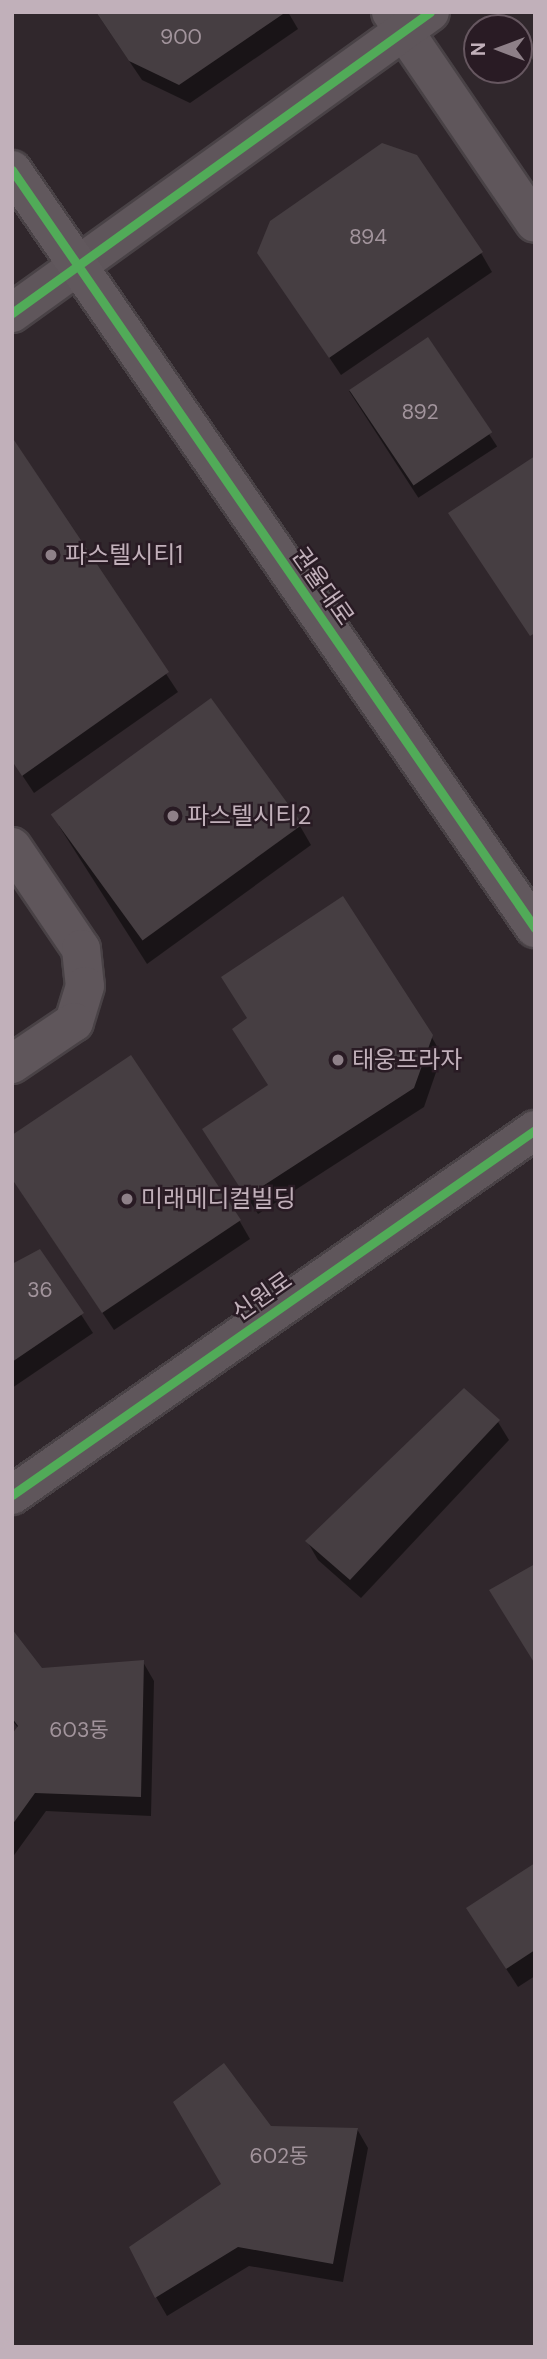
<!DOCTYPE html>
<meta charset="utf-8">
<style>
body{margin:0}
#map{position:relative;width:547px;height:2359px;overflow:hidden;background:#30272c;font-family:"DM Sans","Noto Sans KR",sans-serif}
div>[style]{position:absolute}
.shadow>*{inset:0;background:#0007;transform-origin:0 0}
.building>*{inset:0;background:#463e42;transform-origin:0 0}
.roads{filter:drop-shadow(2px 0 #494246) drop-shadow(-2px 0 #494246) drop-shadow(0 2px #494246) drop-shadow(0 -2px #494246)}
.minor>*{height:38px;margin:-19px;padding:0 19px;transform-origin:19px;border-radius:19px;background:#5f565b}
.tertiary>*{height:38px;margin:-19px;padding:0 19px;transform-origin:19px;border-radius:19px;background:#5f565b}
.primary>*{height:38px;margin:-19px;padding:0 19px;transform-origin:19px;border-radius:19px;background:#61585d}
.cycleway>*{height:9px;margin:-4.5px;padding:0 4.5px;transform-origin:4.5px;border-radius:4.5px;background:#51ab58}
.dots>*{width:19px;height:19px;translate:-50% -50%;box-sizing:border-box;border:4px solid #291b24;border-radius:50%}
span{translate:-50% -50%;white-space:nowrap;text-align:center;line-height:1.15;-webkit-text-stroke:5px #291b24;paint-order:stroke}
.number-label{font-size:21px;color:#a2949c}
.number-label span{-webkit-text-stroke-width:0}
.poi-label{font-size:24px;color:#c1b0ba}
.left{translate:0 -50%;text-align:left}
.street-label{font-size:24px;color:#c1b0ba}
.frame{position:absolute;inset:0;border:14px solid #c1b0ba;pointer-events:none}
.north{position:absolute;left:463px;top:14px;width:70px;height:70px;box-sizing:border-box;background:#291b24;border:2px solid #665760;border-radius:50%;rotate:270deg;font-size:19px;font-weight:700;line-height:28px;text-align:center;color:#c1b0ba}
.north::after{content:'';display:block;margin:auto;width:24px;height:32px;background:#8e8088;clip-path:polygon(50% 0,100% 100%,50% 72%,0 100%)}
</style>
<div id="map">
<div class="shadow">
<div style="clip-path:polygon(96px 12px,288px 12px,298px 29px,190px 103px,142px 80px)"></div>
<div style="clip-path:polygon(259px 253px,481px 253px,492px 272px,341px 375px)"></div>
<div style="left:428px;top:340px;width:127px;height:94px;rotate:57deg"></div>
<div style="clip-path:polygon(12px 440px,178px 692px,34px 793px,12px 760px)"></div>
<div style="clip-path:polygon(59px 826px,300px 826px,311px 845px,147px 964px)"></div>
<div style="clip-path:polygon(431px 1036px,442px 1055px,424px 1107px,258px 1214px,215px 1148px)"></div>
<div style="clip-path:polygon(12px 1178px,239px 1220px,250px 1239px,114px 1330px)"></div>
<div style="clip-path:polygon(40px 1251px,93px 1333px,12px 1388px,12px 1267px)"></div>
<div style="clip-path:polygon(498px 1422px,509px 1440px,361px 1598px,318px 1560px,307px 1541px)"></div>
<div style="clip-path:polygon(12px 1632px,41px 1669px,143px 1662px,154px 1681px,151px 1816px,46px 1811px,12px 1858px,12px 1737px,19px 1729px,12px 1720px)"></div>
<div style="clip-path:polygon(535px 1865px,535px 1976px,518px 1987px,479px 1927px)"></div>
<div style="clip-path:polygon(270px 2128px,357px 2129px,368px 2148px,343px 2282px,249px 2266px,167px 2316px,156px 2297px,224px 2185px)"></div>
</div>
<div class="building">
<div style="clip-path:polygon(96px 12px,286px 12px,179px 85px,129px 61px)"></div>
<div style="clip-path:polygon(535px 42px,535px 63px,525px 48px)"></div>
<div style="clip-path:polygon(382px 143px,417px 155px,483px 252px,329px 358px,257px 253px,270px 221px)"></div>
<div style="left:428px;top:337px;width:115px;height:95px;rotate:56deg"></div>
<div style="clip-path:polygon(12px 437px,169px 672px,22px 776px,12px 761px)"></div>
<div style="clip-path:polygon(535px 456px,535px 633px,530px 636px,448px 513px)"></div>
<div style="left:211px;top:698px;width:156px;height:198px;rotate:54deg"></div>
<div style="clip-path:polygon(343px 896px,433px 1035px,414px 1088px,246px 1197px,202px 1129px,268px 1085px,232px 1029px,247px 1018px,221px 977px)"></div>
<div style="clip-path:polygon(131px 1055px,241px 1220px,102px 1313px,12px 1179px,12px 1135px)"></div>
<div style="clip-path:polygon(40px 1249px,84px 1313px,12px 1362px,12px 1264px)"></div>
<div style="clip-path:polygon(464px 1388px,500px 1420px,350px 1580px,305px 1541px)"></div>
<div style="clip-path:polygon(535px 1564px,535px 1664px,489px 1590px)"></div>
<div style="clip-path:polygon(12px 1629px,42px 1668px,144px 1660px,141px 1797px,35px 1793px,12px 1825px,12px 1734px,18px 1726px,12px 1718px)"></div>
<div style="clip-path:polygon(535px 1863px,535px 1950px,506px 1969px,466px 1908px)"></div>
<div style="clip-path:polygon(224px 2063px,271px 2126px,358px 2128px,333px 2264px,238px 2247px,155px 2298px,129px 2247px,221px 2184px,173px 2102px)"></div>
</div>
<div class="roads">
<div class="minor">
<div style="left:391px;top:12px;width:255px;rotate:55.7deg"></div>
<div style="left:12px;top:313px;width:515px;rotate:-35.76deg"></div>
<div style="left:12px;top:847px;width:123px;rotate:55.9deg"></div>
<div style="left:81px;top:949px;width:37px;rotate:84deg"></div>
<div style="left:85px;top:986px;width:38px;rotate:107deg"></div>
<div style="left:74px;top:1022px;width:75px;rotate:145.9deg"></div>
</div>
<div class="tertiary">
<div style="left:12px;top:1495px;width:638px;rotate:-34.91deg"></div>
</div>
<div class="primary">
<div style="left:12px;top:170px;width:921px;rotate:55.4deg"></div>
</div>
</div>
<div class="cycleway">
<div style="left:12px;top:170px;width:921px;rotate:55.4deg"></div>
<div style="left:12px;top:313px;width:515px;rotate:-35.76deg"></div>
<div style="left:12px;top:1495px;width:638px;rotate:-34.91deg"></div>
</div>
<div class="dots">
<div style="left:51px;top:555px;background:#8e8088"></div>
<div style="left:173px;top:816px;background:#8e8088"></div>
<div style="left:338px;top:1060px;background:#8e8088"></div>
<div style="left:127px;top:1199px;background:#8e8088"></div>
</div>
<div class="number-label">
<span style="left:181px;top:37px">900</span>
<span style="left:368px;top:237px">894</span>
<span style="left:420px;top:412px">892</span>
<span style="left:40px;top:1290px">36</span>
<span style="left:79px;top:1730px">603동</span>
<span style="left:279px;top:2156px">602동</span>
</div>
<div class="poi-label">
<span class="left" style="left:65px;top:555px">파스텔시티1</span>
<span class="left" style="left:187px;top:816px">파스텔시티2</span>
<span class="left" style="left:352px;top:1060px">태웅프라자</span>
<span class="left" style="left:141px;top:1199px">미래메디컬빌딩</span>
</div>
<div class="street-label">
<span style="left:323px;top:586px;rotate:55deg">권율대로</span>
<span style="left:262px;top:1296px;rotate:-35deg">신원로</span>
</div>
<div class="frame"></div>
<div class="north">N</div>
</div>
